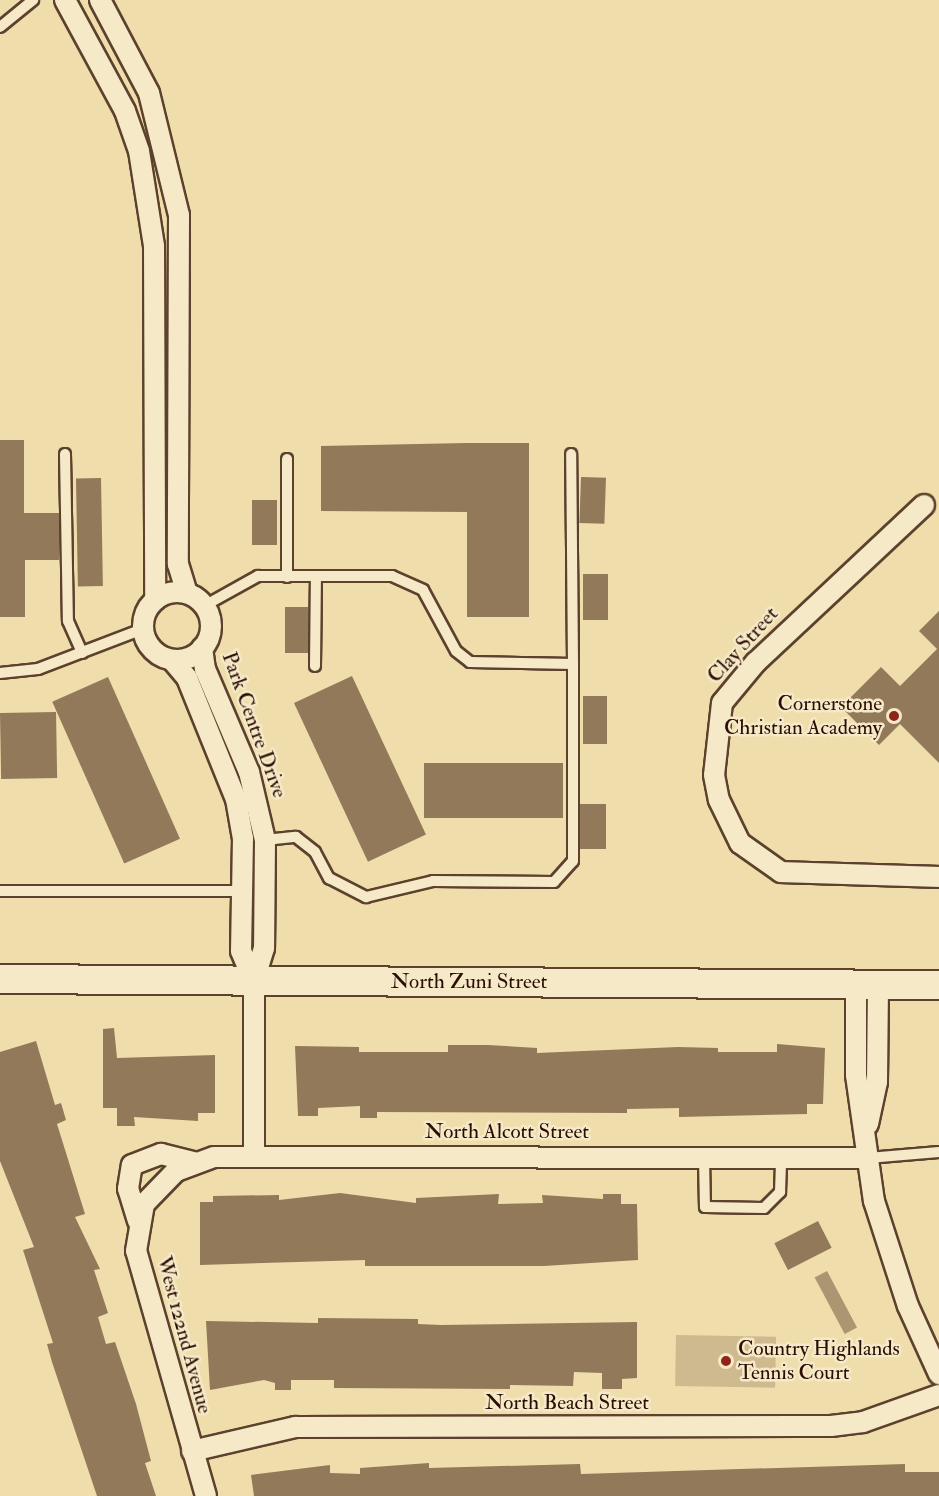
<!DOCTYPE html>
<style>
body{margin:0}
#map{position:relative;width:939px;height:1496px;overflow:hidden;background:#efddab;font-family:"IM FELL Double Pica",serif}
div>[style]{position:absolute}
.green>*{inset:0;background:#ceba8e;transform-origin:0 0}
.water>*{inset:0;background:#ac9672;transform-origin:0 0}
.building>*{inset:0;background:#91795a;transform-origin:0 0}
.roads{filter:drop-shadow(2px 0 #5c412d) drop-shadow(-2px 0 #5c412d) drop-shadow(0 2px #5c412d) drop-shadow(0 -2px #5c412d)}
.lane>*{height:10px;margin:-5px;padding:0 5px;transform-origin:5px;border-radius:5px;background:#f5e9c8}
.street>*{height:20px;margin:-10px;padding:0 10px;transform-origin:10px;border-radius:10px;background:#f5e9c8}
.street>.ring{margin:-10px;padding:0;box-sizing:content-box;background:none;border:20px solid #f5e9c8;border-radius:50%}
.secondary>*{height:28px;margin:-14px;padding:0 14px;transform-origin:14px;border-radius:14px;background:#f5e9c8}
.dots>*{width:16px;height:16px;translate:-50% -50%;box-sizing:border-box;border:3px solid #f5e9c8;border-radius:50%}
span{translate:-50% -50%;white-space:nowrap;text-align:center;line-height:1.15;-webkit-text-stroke:5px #f5e9c8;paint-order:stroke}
.street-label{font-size:21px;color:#2b0d03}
.poi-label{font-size:21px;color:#2b0d03}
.right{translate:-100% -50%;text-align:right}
.left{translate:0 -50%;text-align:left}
</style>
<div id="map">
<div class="green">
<div style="left:676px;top:1335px;width:100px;height:51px;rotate:1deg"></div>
</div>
<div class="water">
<div style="left:827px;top:1271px;width:64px;height:14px;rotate:62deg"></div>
</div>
<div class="building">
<div style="clip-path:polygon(0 440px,24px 440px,24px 513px,59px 513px,59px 560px,25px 560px,25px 617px,0 617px)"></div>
<div style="clip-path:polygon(467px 443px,529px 443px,529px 617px,467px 617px,467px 512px,321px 511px,321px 446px)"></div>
<div style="left:581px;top:477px;width:25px;height:46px;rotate:2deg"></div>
<div style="left:101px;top:478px;width:108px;height:25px;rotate:89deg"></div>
<div style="left:252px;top:500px;width:25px;height:45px"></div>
<div style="left:583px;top:574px;width:25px;height:46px"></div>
<div style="left:285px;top:607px;width:23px;height:46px"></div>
<div style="clip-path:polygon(939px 611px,939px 763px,900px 724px,879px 745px,841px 707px,881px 667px,900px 686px,937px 649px,919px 631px)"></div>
<div style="left:352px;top:676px;width:175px;height:64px;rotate:65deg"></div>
<div style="left:108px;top:677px;width:177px;height:61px;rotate:66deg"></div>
<div style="left:583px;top:696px;width:24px;height:48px"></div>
<div style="left:56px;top:712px;width:66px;height:56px;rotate:89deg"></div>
<div style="left:424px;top:763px;width:139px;height:55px"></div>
<div style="left:580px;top:804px;width:26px;height:45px"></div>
<div style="clip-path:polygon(114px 1028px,117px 1058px,215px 1055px,215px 1113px,198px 1113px,198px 1121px,134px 1117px,135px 1126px,117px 1126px,117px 1108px,103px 1108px,103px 1029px)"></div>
<div style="clip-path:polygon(36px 1041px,55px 1105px,61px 1103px,66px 1120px,57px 1124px,85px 1214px,75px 1217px,100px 1269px,94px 1270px,108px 1313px,98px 1317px,106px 1344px,115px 1342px,136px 1404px,151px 1461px,145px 1463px,156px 1496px,97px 1496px,52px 1362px,47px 1344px,53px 1343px,23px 1250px,34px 1247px,0 1161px,0 1052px)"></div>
<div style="clip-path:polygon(777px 1044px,825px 1048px,823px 1104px,807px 1104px,807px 1114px,679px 1117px,679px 1108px,627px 1109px,627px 1113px,377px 1112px,377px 1118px,360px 1118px,360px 1106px,318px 1108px,318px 1116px,298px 1116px,295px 1046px,359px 1047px,359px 1052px,448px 1052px,448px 1045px,488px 1045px,537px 1048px,537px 1053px,678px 1047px,718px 1048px,718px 1052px,777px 1052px)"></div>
<div style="clip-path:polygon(340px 1193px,416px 1203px,416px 1198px,499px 1194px,498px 1204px,543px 1203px,542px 1195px,603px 1199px,603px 1194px,621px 1194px,621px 1204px,637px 1204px,638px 1260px,544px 1266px,365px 1266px,365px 1260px,200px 1265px,200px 1202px,213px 1202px,213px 1196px,279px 1195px,279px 1200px)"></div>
<div style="left:818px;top:1221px;width:30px;height:49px;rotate:63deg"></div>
<div style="clip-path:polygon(318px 1318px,418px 1319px,418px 1324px,441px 1325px,637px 1322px,637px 1378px,622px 1379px,622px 1389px,602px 1389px,602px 1373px,574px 1372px,573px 1386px,510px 1385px,510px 1389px,334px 1388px,334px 1380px,291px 1380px,291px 1390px,275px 1390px,275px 1383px,264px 1380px,210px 1390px,206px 1321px,318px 1323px)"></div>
<div style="clip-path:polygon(429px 1463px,429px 1468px,580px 1464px,581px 1474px,905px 1464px,905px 1472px,939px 1472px,939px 1496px,254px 1496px,251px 1475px,330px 1465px,330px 1473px,360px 1474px,360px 1468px)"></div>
</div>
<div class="roads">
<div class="lane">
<div style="left:0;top:27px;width:43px;rotate:-39.3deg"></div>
<div style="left:65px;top:454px;width:167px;rotate:89deg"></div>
<div style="left:68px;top:621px;width:35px;rotate:66deg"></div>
<div style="left:287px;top:459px;width:118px;rotate:90deg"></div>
<div style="left:204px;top:606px;width:62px;rotate:-29.1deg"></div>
<div style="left:258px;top:576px;width:134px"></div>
<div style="left:392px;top:576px;width:34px;rotate:24deg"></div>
<div style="left:423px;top:590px;width:69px;rotate:61.6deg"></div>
<div style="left:456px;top:651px;width:18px;rotate:38deg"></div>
<div style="left:470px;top:662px;width:103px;rotate:1.1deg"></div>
<div style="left:573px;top:664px;width:210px;rotate:-90.5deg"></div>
<div style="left:315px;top:666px;width:89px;rotate:-89.4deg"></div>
<div style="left:0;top:673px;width:38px;rotate:-6deg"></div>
<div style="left:38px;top:669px;width:112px;rotate:-20.9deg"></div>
<div style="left:265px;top:840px;width:31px;rotate:-6deg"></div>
<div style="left:296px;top:837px;width:24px;rotate:38deg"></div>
<div style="left:315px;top:852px;width:30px;rotate:62deg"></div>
<div style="left:329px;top:878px;width:42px;rotate:27.2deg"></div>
<div style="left:366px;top:897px;width:69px;rotate:-13.4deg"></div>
<div style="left:433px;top:881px;width:121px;rotate:0.5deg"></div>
<div style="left:554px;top:882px;width:28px;rotate:-48deg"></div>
<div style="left:573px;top:861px;width:197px;rotate:-90deg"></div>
<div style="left:0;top:891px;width:242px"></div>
<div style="left:704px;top:1157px;width:50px;rotate:88.9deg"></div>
<div style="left:705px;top:1207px;width:59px;rotate:1deg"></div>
<div style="left:764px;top:1208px;width:23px;rotate:-45deg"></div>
<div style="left:780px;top:1192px;width:35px;rotate:-88deg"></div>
<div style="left:868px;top:1158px;width:71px;rotate:-4.8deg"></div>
</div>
<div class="street">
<div style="left:65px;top:0;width:126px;rotate:61.6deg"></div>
<div style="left:125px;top:111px;width:42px;rotate:70.7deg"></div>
<div style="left:139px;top:151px;width:96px;rotate:81deg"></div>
<div style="left:154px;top:246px;width:354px;rotate:89.8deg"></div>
<div style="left:100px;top:0;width:105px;rotate:62.2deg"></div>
<div style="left:149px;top:93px;width:126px;rotate:76.2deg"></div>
<div style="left:179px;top:215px;width:349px;rotate:90.2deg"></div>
<div style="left:178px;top:564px;width:30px;rotate:73deg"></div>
<div style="left:924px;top:505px;width:230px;rotate:136.9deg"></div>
<div style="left:756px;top:662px;width:53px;rotate:129.7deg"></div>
<div style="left:722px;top:703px;width:72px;rotate:96.3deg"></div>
<div style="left:714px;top:775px;width:25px;rotate:79deg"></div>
<div style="left:719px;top:800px;width:48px;rotate:64deg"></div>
<div style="left:740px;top:843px;width:50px;rotate:35.3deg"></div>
<div style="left:781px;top:872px;width:158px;rotate:1.8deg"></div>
<div class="ring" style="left:143px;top:592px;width:48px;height:48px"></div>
<div style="left:202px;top:648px;width:21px;rotate:82deg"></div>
<div style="left:205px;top:669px;width:112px;rotate:66.9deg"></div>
<div style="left:249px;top:772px;width:70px;rotate:76.8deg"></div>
<div style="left:265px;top:840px;width:108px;rotate:90.5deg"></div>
<div style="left:264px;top:948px;width:34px;rotate:107deg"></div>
<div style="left:254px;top:981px;width:175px;rotate:90deg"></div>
<div style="left:172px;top:660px;width:23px;rotate:50deg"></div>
<div style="left:187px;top:678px;width:131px;rotate:68deg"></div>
<div style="left:236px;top:799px;width:40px;rotate:80deg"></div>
<div style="left:243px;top:838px;width:113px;rotate:91deg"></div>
<div style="left:241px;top:951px;width:33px;rotate:67deg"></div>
<div style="left:856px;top:986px;width:89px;rotate:90deg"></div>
<div style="left:856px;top:1075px;width:127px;rotate:81.9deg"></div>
<div style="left:874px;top:1201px;width:110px;rotate:72.1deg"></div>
<div style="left:908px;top:1306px;width:75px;rotate:65.5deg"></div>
<div style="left:868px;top:1124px;width:43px;rotate:-77.9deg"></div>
<div style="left:877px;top:1082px;width:96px;rotate:-89.4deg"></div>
<div style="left:138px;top:1221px;width:34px;rotate:-107deg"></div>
<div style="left:128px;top:1189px;width:24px;rotate:-81deg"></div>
<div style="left:132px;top:1165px;width:31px;rotate:-21deg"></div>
<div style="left:161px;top:1154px;width:34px;rotate:14deg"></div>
<div style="left:192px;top:1451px;width:106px;rotate:-13.1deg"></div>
<div style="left:295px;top:1427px;width:536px;rotate:-0.11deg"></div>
<div style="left:831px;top:1426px;width:32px;rotate:-7deg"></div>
<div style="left:863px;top:1422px;width:81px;rotate:-19.6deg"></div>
<div style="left:206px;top:1496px;width:255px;rotate:-105.9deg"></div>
<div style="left:136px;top:1251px;width:48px;rotate:-80.3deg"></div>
<div style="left:144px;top:1204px;width:46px;rotate:-45.9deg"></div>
<div style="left:176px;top:1171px;width:40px;rotate:-20.2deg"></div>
<div style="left:214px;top:1157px;width:654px;rotate:0.09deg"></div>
</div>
<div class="secondary">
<div style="left:0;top:979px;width:939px;rotate:0.37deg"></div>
</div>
</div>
<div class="dots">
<div style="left:894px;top:716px;background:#8f2418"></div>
<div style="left:726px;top:1361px;background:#8f2418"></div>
</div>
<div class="street-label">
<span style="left:743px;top:645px;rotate:-48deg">Clay Street</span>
<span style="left:254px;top:725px;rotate:70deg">Park Centre Drive</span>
<span style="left:469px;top:982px">North Zuni Street</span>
<span style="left:507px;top:1132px">North Alcott Street</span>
<span style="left:184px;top:1335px;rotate:75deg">West 122nd Avenue</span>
<span style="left:567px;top:1403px">North Beach Street</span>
</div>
<div class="poi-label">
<span class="right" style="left:882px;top:716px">Cornerstone<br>Christian Academy</span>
<span class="left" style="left:738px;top:1361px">Country Highlands<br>Tennis Court</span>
</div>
</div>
